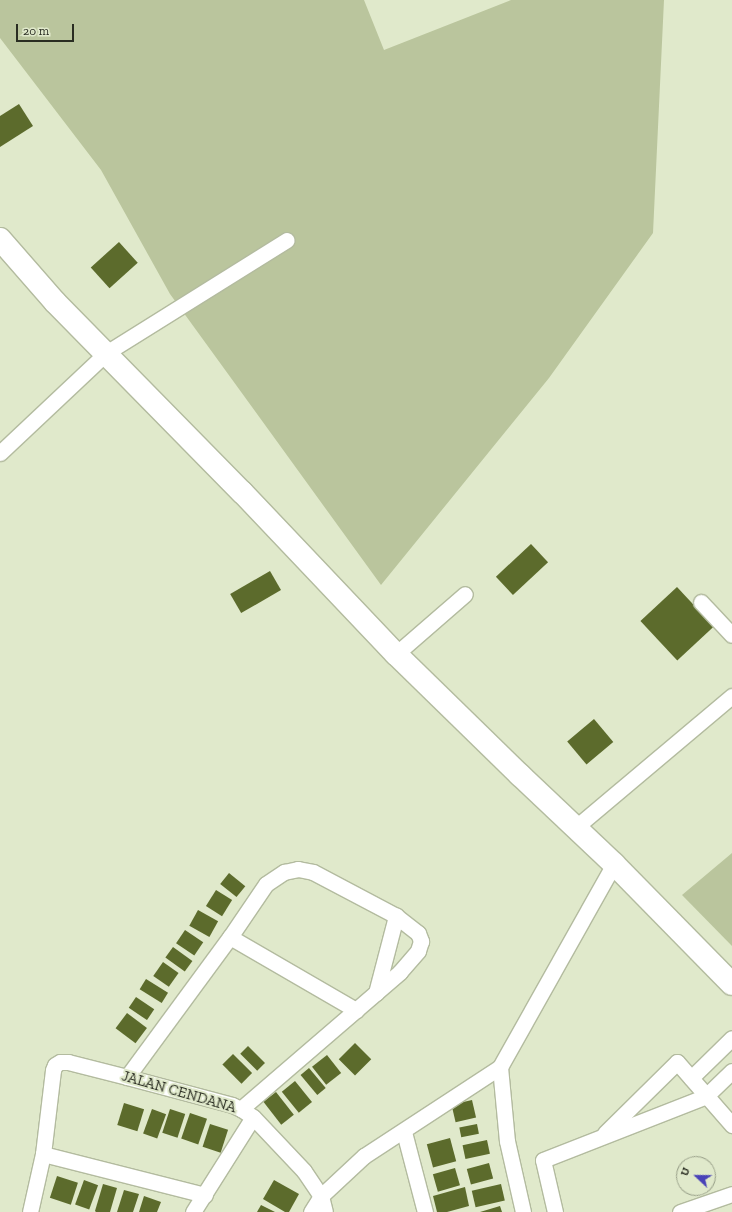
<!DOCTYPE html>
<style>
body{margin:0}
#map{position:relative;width:732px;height:1212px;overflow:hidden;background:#e0e9cb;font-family:"Zilla Slab",serif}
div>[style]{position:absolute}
.green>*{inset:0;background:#bac59d}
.building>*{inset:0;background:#5c6b2c;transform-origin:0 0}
.roads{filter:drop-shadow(1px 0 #b3bb9f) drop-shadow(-1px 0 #b3bb9f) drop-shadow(0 1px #b3bb9f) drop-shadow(0 -1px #b3bb9f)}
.street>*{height:15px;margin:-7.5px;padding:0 7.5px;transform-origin:7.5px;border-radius:7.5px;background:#fff}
.secondary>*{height:22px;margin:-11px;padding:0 11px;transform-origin:11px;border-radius:11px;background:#fff}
span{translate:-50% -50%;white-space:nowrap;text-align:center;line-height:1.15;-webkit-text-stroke:4px #e0e9cb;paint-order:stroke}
.street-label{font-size:15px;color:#2a2d22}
.north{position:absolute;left:676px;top:1156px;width:40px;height:40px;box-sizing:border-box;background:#e0e9cb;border:1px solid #979e87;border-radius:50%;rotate:292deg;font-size:11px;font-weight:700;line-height:16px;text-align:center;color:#2a2d22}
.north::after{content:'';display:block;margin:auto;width:14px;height:18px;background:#4942b8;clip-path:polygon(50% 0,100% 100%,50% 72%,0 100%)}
.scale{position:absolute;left:16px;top:24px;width:58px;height:18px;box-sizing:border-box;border:2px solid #2a2d22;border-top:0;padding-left:5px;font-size:12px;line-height:14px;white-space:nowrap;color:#2a2d22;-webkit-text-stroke:3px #e0e9cb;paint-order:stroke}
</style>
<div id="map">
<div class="green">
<div style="clip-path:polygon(0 0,364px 0,384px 50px,511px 0,664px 0,653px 233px,549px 378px,381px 585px,170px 294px,101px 170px,0 38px)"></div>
<div style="clip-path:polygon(732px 853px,732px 946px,682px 895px)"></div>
</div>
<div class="building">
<div style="clip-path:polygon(19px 104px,33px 126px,0 147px,0 116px)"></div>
<div style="left:119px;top:242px;width:28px;height:38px;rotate:48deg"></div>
<div style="left:531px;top:544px;width:25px;height:48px;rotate:47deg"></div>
<div style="left:270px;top:571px;width:22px;height:46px;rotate:60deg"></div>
<div style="left:677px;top:587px;width:54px;height:50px;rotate:47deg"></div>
<div style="left:594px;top:719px;width:30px;height:35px;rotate:50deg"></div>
<div style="left:229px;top:873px;width:21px;height:14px;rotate:39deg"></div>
<div style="left:216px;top:890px;width:19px;height:19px;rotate:32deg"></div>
<div style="left:198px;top:910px;width:23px;height:18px;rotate:29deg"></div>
<div style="left:185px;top:930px;width:22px;height:16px;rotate:34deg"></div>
<div style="left:173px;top:947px;width:24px;height:13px;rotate:36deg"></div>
<div style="left:163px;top:962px;width:19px;height:17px;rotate:35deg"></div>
<div style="left:146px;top:979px;width:26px;height:12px;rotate:32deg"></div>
<div style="left:136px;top:997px;width:22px;height:13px;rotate:34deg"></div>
<div style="left:127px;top:1013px;width:25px;height:19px;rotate:37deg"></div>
<div style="left:355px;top:1043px;width:23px;height:23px;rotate:45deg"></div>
<div style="left:248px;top:1046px;width:24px;height:11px;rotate:45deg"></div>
<div style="left:233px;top:1054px;width:27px;height:15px;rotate:45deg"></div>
<div style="left:327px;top:1055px;width:23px;height:19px;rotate:52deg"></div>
<div style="left:309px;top:1068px;width:26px;height:11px;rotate:50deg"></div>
<div style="left:295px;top:1081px;width:27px;height:17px;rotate:51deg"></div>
<div style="left:276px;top:1092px;width:29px;height:16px;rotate:52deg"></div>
<div style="left:472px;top:1100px;width:18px;height:21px;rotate:77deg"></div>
<div style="left:124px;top:1103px;width:21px;height:23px;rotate:17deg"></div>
<div style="left:152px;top:1109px;width:15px;height:26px;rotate:20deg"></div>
<div style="left:170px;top:1109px;width:16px;height:25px;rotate:18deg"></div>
<div style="left:190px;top:1113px;width:18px;height:27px;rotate:19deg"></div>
<div style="left:210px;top:1124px;width:19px;height:24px;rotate:18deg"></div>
<div style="left:477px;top:1124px;width:10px;height:18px;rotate:79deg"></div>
<div style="left:450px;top:1138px;width:24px;height:24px;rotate:75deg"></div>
<div style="left:487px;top:1140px;width:14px;height:25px;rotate:78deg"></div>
<div style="left:489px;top:1163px;width:16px;height:23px;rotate:75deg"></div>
<div style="left:455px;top:1168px;width:18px;height:23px;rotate:74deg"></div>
<div style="left:57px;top:1176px;width:22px;height:23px;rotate:18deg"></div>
<div style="left:84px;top:1180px;width:15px;height:26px;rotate:20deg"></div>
<div style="clip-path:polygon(274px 1180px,299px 1194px,289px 1212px,285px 1212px,263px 1199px)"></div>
<div style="clip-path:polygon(103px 1184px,117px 1188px,110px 1212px,96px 1212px,95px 1211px)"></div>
<div style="left:501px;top:1184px;width:17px;height:30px;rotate:77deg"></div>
<div style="clip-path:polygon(465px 1187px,469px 1206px,447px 1212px,437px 1212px,433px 1196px)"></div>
<div style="clip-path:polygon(124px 1190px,139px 1194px,133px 1212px,117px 1212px)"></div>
<div style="clip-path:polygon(144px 1196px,161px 1202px,157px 1212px,139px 1212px)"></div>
<div style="clip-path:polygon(261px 1205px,275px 1212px,257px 1212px)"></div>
<div style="clip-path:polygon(500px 1206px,502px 1212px,480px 1212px)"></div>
</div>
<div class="roads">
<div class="street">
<div style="left:0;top:453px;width:146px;rotate:-43.3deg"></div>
<div style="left:106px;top:353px;width:213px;rotate:-32deg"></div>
<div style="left:701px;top:602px;width:45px;rotate:46.8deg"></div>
<div style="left:396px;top:654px;width:91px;rotate:-41deg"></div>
<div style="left:575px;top:828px;width:205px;rotate:-40.1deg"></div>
<div style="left:230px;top:937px;width:146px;rotate:30.1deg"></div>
<div style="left:376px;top:993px;width:80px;rotate:-75.4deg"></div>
<div style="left:500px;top:1067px;width:74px;rotate:84.6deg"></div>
<div style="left:507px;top:1141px;width:73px;rotate:77.3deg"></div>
<div style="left:127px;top:1077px;width:174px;rotate:-53.7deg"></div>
<div style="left:230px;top:937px;width:64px;rotate:-55.8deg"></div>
<div style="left:266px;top:884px;width:22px;rotate:-34deg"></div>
<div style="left:284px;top:872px;width:14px;rotate:-12deg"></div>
<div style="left:298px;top:869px;width:15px;rotate:11deg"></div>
<div style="left:313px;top:872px;width:94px;rotate:27.9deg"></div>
<div style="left:396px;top:916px;width:28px;rotate:38deg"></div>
<div style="left:418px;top:933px;width:9px;rotate:69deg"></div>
<div style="left:421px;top:941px;width:10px;rotate:107deg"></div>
<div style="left:418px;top:951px;width:28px;rotate:131deg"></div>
<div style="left:400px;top:972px;width:210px;rotate:139.3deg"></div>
<div style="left:691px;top:1078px;width:57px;rotate:-44.3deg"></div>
<div style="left:404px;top:1132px;width:83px;rotate:75.3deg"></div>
<div style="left:605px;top:1133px;width:101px;rotate:-44.6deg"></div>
<div style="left:677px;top:1062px;width:84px;rotate:48.9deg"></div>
<div style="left:43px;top:1154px;width:167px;rotate:14.2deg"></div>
<div style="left:30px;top:1212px;width:59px;rotate:-77.4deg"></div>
<div style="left:43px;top:1154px;width:85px;rotate:-83.2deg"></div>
<div style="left:53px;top:1070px;width:5px;rotate:-68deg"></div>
<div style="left:55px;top:1065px;width:6px;rotate:-31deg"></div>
<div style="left:60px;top:1062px;width:8px"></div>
<div style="left:68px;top:1062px;width:61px;rotate:14.3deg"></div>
<div style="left:127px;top:1077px;width:109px;rotate:14.9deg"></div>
<div style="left:232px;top:1105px;width:10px;rotate:24deg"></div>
<div style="left:241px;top:1109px;width:14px;rotate:34deg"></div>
<div style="left:253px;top:1117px;width:74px;rotate:46.6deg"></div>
<div style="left:304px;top:1171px;width:30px;rotate:56deg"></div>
<div style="left:321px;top:1196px;width:16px;rotate:76deg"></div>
<div style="left:193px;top:1212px;width:112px;rotate:-57.7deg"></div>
<div style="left:311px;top:1212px;width:19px;rotate:-58deg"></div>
<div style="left:321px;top:1196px;width:59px;rotate:-42.9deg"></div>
<div style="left:364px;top:1156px;width:163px;rotate:-33.2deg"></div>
<div style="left:500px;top:1067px;width:233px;rotate:-60.7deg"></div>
<div style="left:555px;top:1212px;width:53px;rotate:-103deg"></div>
<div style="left:543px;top:1160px;width:175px;rotate:-21.4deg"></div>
<div style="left:706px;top:1096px;width:36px;rotate:-44deg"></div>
<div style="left:680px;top:1212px;width:55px;rotate:-19.1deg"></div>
</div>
<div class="secondary">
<div style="left:0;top:239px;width:84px;rotate:48.9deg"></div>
<div style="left:55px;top:302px;width:267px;rotate:45.5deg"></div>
<div style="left:242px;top:492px;width:224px;rotate:46.5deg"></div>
<div style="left:396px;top:654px;width:173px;rotate:44.3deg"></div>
<div style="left:520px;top:775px;width:129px;rotate:43.4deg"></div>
<div style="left:614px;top:864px;width:168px;rotate:45.5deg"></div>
</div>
</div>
<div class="street-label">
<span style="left:179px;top:1092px;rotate:16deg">JALAN CENDANA</span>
</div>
<div class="north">U</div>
<div class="scale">20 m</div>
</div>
